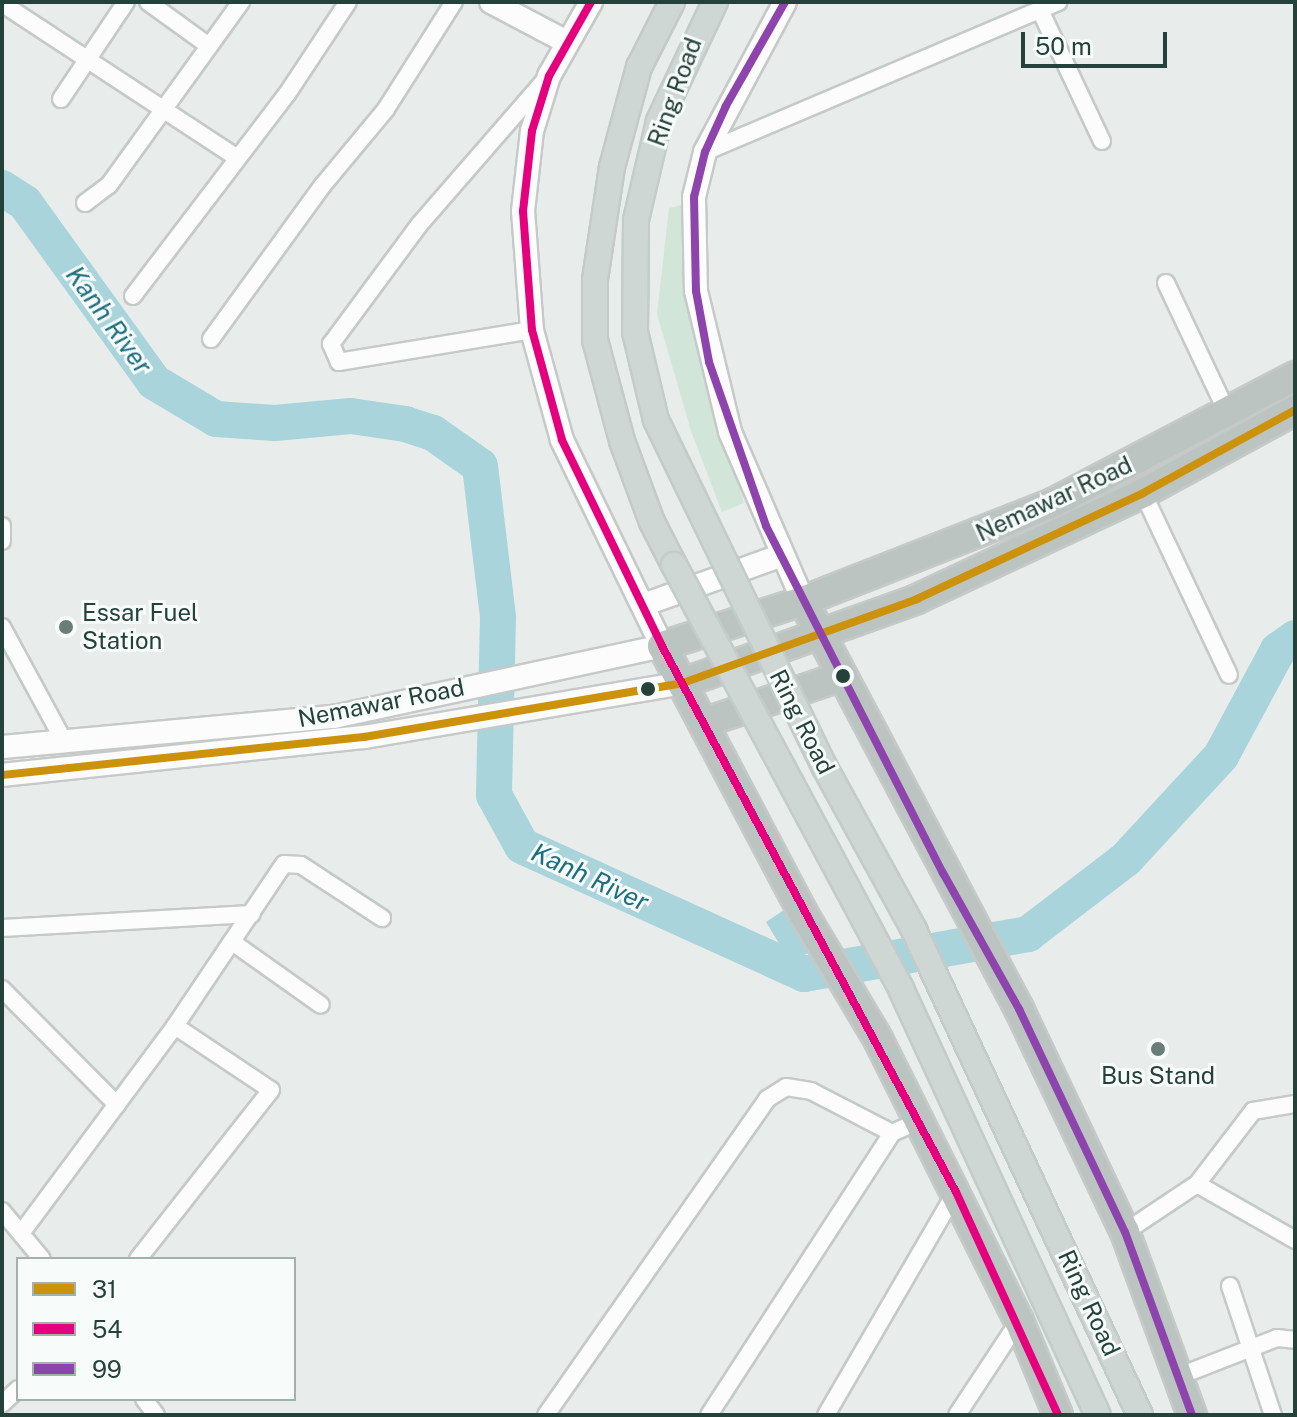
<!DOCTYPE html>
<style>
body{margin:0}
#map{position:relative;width:1297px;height:1417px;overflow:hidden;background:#e8edeb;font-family:"Public Sans",sans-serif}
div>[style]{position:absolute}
.green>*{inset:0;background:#d1e6d8}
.water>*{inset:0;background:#a9d4db}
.river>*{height:36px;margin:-18px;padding:0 18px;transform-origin:18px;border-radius:18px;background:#a9d4db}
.roads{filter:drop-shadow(2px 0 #c5cac8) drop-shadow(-2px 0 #c5cac8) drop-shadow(0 2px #c5cac8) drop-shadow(0 -2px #c5cac8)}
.street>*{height:16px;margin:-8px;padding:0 8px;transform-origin:8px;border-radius:8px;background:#fcfcfc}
.secondary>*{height:22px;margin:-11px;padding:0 11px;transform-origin:11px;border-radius:11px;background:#fcfcfc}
.primary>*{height:24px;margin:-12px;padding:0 12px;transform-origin:12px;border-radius:12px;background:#cfd7d5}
.highway>*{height:28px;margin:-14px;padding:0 14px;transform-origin:14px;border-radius:14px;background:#bcc4c2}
.bridges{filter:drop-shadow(2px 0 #c3ccc9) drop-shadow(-2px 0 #c3ccc9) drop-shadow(0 2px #c3ccc9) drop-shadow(0 -2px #c3ccc9)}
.primary-bridge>*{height:24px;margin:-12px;padding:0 12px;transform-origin:12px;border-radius:12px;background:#cfd7d5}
.bus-1>*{height:8px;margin:-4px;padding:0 4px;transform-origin:4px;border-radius:4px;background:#cd920c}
.bus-2>*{height:8px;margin:-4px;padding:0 4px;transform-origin:4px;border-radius:4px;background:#e5007d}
.bus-3>*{height:8px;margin:-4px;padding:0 4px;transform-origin:4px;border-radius:4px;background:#8e44ad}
.dots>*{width:22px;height:22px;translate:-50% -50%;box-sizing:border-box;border:4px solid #f7fbf9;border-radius:50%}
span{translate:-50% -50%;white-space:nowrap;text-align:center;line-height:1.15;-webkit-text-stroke:6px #f7fbf9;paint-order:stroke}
.street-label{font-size:24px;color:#24423a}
.poi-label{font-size:24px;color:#24423a}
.left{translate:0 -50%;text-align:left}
.water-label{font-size:26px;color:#1c6f80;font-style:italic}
.frame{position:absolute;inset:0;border:4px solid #24423a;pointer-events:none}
.legend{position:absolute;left:16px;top:1257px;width:280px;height:144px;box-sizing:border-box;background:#f7fbf9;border:2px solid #a3b1ad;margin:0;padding:10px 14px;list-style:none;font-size:24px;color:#24423a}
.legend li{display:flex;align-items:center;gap:16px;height:40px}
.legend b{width:40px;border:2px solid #a3b1ad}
.scale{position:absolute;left:1021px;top:32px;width:146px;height:36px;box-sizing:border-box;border:4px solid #24423a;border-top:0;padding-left:10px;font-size:24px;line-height:28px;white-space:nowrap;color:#24423a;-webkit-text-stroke:6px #f7fbf9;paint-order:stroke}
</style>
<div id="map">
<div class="green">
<div style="clip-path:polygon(690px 203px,707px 352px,744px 503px,722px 512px,691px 431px,657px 314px,669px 208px)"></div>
</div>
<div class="water">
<div style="clip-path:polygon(784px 910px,809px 953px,789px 960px,766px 922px)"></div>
</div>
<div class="river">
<div style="left:2px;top:188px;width:27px;rotate:33deg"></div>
<div style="left:25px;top:203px;width:221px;rotate:54.2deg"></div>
<div style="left:154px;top:382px;width:72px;rotate:30.8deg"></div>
<div style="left:216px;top:419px;width:59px;rotate:3.9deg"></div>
<div style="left:275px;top:423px;width:76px;rotate:-5.3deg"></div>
<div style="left:351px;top:416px;width:55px;rotate:8.4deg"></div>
<div style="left:405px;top:424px;width:29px;rotate:18deg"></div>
<div style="left:433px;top:433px;width:57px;rotate:35.1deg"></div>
<div style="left:480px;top:466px;width:152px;rotate:83.2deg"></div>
<div style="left:498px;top:617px;width:178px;rotate:91.3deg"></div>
<div style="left:494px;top:795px;width:58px;rotate:61.2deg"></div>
<div style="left:522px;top:846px;width:310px;rotate:24.4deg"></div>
<div style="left:804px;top:974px;width:228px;rotate:-10.1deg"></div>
<div style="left:1028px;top:934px;width:123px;rotate:-37.4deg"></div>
<div style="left:1126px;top:859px;width:140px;rotate:-47.3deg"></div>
<div style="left:1221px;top:756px;width:120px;rotate:-61.7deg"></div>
<div style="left:1278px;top:650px;width:21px;rotate:-35deg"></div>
</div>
<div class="roads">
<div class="street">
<div style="left:148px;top:2px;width:75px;rotate:35.8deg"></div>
<div style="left:6px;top:6px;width:275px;rotate:33.3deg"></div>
<div style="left:1040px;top:10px;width:145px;rotate:64.7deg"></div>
<div style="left:61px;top:99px;width:117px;rotate:-56.2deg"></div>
<div style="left:705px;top:152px;width:384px;rotate:-23deg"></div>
<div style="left:85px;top:203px;width:30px;rotate:-37deg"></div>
<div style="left:109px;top:185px;width:226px;rotate:-54.2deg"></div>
<div style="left:1166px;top:283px;width:145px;rotate:64.7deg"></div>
<div style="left:133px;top:296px;width:254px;rotate:-52.7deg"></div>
<div style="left:287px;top:94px;width:110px;rotate:-56.5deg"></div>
<div style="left:532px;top:330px;width:196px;rotate:170.6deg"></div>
<div style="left:339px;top:362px;width:20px;rotate:-114deg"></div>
<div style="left:331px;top:344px;width:148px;rotate:-53.5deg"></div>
<div style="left:419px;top:225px;width:195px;rotate:-49deg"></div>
<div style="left:211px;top:339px;width:190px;rotate:-54deg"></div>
<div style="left:323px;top:185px;width:99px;rotate:-50.3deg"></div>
<div style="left:386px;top:109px;width:127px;rotate:-57.6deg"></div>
<div style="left:1143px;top:493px;width:201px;rotate:64.7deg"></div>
<div style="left:2px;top:526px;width:15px;rotate:90deg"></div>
<div style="left:2px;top:627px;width:130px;rotate:61.5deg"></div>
<div style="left:2px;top:928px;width:250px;rotate:-3.2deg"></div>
<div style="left:235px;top:944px;width:105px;rotate:35.3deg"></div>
<div style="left:2px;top:989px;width:163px;rotate:45.2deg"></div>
<div style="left:175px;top:1026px;width:195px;rotate:-56.1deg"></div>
<div style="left:284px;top:864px;width:17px;rotate:3deg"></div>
<div style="left:301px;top:865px;width:97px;rotate:33.2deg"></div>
<div style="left:1197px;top:1184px;width:92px;rotate:-52.5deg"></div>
<div style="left:1253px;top:1111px;width:43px;rotate:-9.5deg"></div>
<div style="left:2px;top:1211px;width:62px;rotate:50.2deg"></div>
<div style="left:22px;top:1232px;width:257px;rotate:-53.4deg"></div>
<div style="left:175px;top:1026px;width:115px;rotate:33.7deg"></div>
<div style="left:271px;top:1090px;width:215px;rotate:128.2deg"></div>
<div style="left:1125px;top:1232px;width:87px;rotate:-33.7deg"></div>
<div style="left:1197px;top:1184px;width:113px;rotate:29.7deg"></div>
<div style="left:1230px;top:1286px;width:136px;rotate:71.6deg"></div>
<div style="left:1177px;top:1377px;width:107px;rotate:-21.3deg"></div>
<div style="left:1277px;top:1338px;width:18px;rotate:6deg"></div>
<div style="left:144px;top:1399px;width:20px;rotate:53deg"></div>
<div style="left:2px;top:1404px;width:22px;rotate:-43deg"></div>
<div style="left:546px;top:1415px;width:386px;rotate:-55deg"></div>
<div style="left:767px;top:1099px;width:22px;rotate:-32deg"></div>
<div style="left:786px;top:1087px;width:25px;rotate:9deg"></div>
<div style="left:811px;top:1091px;width:91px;rotate:27.4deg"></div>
<div style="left:709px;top:1415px;width:336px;rotate:-57deg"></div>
<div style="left:892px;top:1133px;width:30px;rotate:-24deg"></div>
<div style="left:826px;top:1415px;width:258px;rotate:-59.8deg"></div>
<div style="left:957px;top:1415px;width:113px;rotate:-56.6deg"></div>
</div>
<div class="secondary">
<div style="left:491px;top:2px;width:84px;rotate:27.8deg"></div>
<div style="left:785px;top:2px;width:170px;rotate:118.1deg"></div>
<div style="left:705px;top:152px;width:46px;rotate:103.7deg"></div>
<div style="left:694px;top:197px;width:94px;rotate:88.8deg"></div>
<div style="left:696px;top:291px;width:145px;rotate:76.4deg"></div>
<div style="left:730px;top:432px;width:184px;rotate:66.6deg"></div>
<div style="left:643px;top:605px;width:145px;rotate:-19.7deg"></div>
<div style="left:2px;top:747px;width:333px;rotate:-5.2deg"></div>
<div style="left:334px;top:717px;width:336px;rotate:-12.2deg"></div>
<div style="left:662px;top:646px;width:229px;rotate:-115.9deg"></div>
<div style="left:562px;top:440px;width:114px;rotate:-105.3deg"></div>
<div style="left:532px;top:330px;width:119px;rotate:-94.3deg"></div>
<div style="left:523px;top:211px;width:81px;rotate:-83.6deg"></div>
<div style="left:532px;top:131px;width:58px;rotate:-72.8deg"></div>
<div style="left:549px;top:76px;width:85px;rotate:-60.4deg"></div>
<div style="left:2px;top:775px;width:364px;rotate:-6deg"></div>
<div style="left:364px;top:737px;width:324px;rotate:-9.6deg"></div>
</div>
<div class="primary">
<div style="left:672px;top:2px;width:73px;rotate:116.9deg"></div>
<div style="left:639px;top:67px;width:104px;rotate:105.1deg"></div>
<div style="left:612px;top:167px;width:114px;rotate:98.6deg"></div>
<div style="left:595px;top:280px;width:60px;rotate:90deg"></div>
<div style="left:595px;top:340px;width:105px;rotate:75deg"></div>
<div style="left:622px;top:441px;width:86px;rotate:69.7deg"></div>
<div style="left:652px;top:522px;width:48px;rotate:62.9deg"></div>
</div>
<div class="highway">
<div style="left:803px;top:601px;width:462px;rotate:62.1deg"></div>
<div style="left:1019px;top:1009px;width:247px;rotate:64.6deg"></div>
<div style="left:1125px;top:1232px;width:195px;rotate:69.9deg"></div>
<div style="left:683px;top:683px;width:249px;rotate:-19.7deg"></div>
<div style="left:917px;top:599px;width:250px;rotate:-25.1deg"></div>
<div style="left:1143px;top:493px;width:173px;rotate:-28.6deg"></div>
<div style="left:706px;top:722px;width:141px;rotate:-18.6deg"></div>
<div style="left:1058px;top:1415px;width:102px;rotate:-112.5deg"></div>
<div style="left:1019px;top:1321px;width:315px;rotate:-116.6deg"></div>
<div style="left:878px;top:1039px;width:147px;rotate:-120.8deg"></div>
<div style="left:803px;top:913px;width:302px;rotate:-117.8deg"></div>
<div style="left:662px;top:646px;width:148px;rotate:-17.7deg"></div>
<div style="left:803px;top:601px;width:269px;rotate:-21.4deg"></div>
<div style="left:1053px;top:503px;width:273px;rotate:-27.7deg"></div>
</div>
</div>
<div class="bridges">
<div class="primary-bridge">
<div style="left:715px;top:2px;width:132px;rotate:115.2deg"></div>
<div style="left:659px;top:121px;width:102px;rotate:103.1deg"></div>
<div style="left:636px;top:220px;width:112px;rotate:90.5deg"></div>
<div style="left:635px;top:332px;width:90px;rotate:76.6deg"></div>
<div style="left:656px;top:420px;width:385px;rotate:64.1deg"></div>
<div style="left:824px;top:766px;width:187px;rotate:61.2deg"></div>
<div style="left:914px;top:930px;width:535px;rotate:65.02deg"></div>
<div style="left:674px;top:565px;width:481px;rotate:61.8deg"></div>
<div style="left:901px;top:989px;width:469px;rotate:65.2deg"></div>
</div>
</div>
<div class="bus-1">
<div style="left:2px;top:775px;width:364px;rotate:-6deg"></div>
<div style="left:364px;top:737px;width:324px;rotate:-9.6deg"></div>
<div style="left:683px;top:683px;width:249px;rotate:-19.7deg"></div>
<div style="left:917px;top:599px;width:250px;rotate:-25.1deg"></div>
<div style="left:1143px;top:493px;width:173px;rotate:-28.6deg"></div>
</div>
<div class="bus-2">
<div style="left:591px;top:2px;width:85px;rotate:119.6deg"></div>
<div style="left:549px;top:76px;width:58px;rotate:107.2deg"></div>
<div style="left:532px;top:131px;width:81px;rotate:96.4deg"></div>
<div style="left:523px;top:211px;width:119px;rotate:85.7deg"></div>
<div style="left:532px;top:330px;width:114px;rotate:74.7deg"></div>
<div style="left:562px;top:440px;width:229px;rotate:64.1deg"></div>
<div style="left:662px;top:646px;width:620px;rotate:61.7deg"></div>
<div style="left:956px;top:1192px;width:245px;rotate:65.4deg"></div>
</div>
<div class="bus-3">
<div style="left:785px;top:2px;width:120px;rotate:119.6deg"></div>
<div style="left:726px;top:106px;width:51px;rotate:114.5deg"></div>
<div style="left:705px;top:152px;width:46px;rotate:103.7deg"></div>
<div style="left:694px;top:197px;width:94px;rotate:88.8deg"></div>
<div style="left:696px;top:291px;width:72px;rotate:79.6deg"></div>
<div style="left:709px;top:362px;width:174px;rotate:70.8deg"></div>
<div style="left:766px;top:526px;width:390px;rotate:63deg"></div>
<div style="left:943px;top:873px;width:156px;rotate:60.8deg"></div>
<div style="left:1019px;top:1009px;width:247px;rotate:64.6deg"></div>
<div style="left:1125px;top:1232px;width:195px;rotate:69.9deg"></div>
</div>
<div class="dots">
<div style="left:66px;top:627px;background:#697e78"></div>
<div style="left:843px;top:676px;background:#24423a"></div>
<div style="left:648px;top:689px;background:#24423a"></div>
<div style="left:1158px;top:1049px;background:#697e78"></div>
</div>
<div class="street-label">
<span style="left:675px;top:92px;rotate:-70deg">Ring Road</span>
<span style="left:1054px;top:499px;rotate:-25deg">Nemawar Road</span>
<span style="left:381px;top:703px;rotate:-11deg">Nemawar Road</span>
<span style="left:802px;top:722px;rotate:63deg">Ring Road</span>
<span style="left:1089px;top:1303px;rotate:65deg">Ring Road</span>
</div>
<div class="poi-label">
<span class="left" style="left:82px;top:627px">Essar Fuel<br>Station</span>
<span style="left:1158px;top:1076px">Bus Stand</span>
</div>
<div class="water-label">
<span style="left:109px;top:320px;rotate:54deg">Kanh River</span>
<span style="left:590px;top:877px;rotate:25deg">Kanh River</span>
</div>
<div class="frame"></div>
<ul class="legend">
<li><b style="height:10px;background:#cd920c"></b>31</li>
<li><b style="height:10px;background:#e5007d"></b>54</li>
<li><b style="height:10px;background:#8e44ad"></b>99</li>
</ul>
<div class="scale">50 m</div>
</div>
